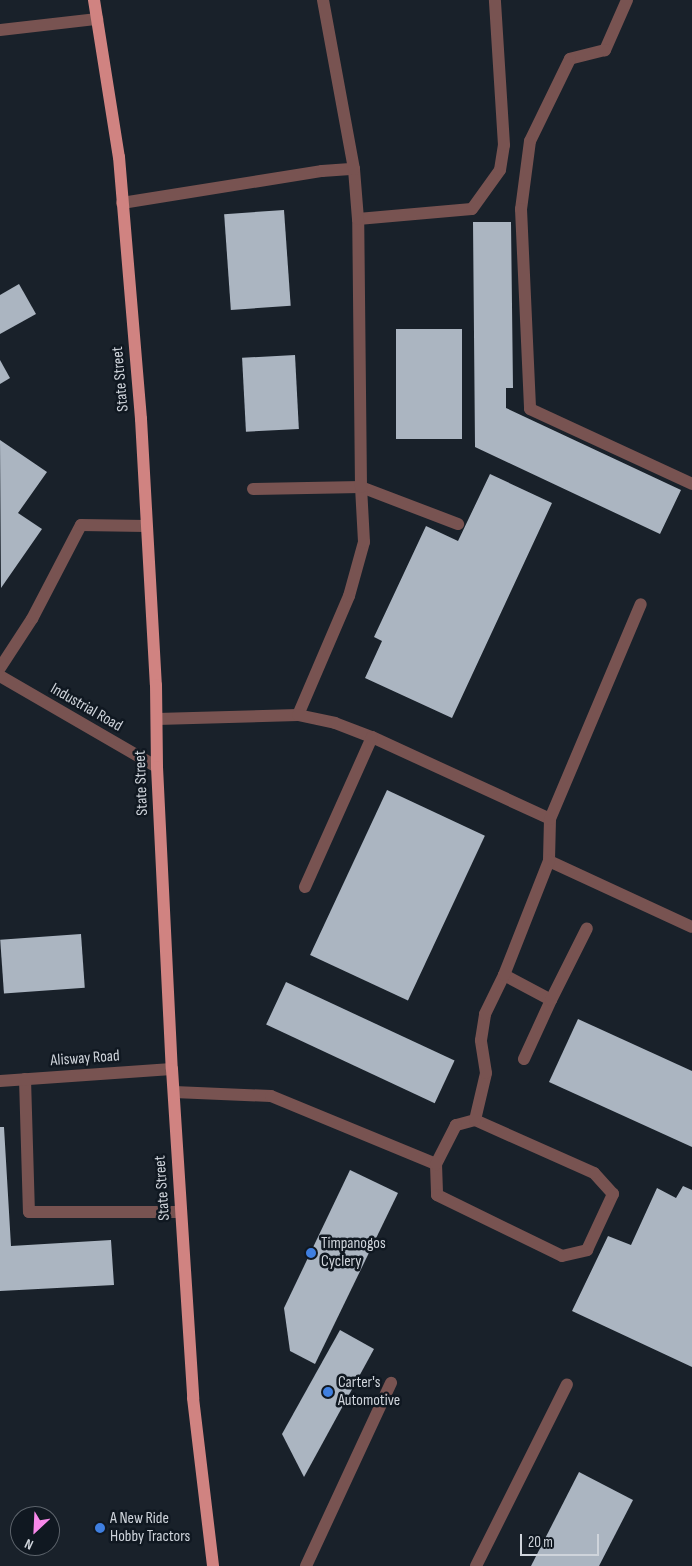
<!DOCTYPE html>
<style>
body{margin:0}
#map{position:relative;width:692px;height:1566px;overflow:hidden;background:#19212a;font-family:"Sofia Sans Condensed",sans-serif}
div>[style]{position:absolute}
.building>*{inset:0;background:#abb5c1;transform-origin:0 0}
.lane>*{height:12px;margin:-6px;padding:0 6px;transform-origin:6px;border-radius:6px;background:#785351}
.street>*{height:12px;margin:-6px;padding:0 6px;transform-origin:6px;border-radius:6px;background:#785351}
.primary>*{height:12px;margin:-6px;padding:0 6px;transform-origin:6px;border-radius:6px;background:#d08381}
.dots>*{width:14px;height:14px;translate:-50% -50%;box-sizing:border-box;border:2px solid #101821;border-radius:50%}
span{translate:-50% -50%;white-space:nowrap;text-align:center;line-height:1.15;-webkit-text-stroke:5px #101821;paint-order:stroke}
.street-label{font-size:16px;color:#cfd4db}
.poi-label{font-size:16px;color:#cfd4db}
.left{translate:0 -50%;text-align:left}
.north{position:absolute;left:10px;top:1506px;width:50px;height:50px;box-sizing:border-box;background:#101821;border:1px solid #5c636b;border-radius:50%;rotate:205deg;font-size:14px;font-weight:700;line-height:20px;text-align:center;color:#cfd4db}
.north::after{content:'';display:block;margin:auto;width:18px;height:22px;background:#f888ea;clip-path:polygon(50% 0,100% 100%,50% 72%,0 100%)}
.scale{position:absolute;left:520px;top:1534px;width:79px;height:22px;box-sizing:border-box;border:2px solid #cfd4db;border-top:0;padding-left:6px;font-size:15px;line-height:18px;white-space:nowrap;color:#cfd4db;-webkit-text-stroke:4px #101821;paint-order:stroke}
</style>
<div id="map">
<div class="building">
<div style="left:284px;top:210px;width:96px;height:60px;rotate:86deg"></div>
<div style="clip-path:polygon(473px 222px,511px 222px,513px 388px,506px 388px,506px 408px,681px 490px,660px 534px,475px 447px)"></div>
<div style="clip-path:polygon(19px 284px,36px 314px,0 334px,0 295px)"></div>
<div style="left:396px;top:329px;width:66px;height:110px"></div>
<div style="left:295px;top:355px;width:74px;height:53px;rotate:87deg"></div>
<div style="clip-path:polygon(0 360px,10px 378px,0 384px)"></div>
<div style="clip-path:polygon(0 440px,47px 472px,18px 513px,42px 529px,1px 588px)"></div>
<div style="clip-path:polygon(490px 474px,552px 503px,452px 718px,365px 678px,382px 641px,374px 637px,426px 526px,458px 541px)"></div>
<div style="left:387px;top:790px;width:108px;height:182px;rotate:25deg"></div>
<div style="left:81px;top:934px;width:54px;height:81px;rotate:86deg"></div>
<div style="left:286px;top:982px;width:186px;height:47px;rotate:25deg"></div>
<div style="clip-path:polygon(578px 1019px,692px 1071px,692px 1147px,549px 1082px)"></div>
<div style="clip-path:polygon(0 1127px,4px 1127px,11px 1246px,111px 1240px,114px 1285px,0 1291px)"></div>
<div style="clip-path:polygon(350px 1170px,398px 1193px,315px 1364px,290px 1351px,284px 1308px)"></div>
<div style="clip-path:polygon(683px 1186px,692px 1190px,692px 1367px,572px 1311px,608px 1236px,631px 1245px,657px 1188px,676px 1198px)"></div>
<div style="clip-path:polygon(340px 1330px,374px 1349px,304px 1477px,282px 1434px)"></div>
<div style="clip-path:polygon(579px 1472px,633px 1500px,599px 1566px,531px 1566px)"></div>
</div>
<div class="lane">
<div style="left:627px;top:0;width:55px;rotate:113.7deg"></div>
<div style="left:605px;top:50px;width:36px;rotate:166deg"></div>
<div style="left:570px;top:59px;width:91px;rotate:116deg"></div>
<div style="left:530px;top:141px;width:69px;rotate:97.5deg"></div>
<div style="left:521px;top:209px;width:200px;rotate:87.4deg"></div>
<div style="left:530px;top:409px;width:179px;rotate:24.8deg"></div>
<div style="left:0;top:30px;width:98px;rotate:-6.5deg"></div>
<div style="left:122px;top:203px;width:203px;rotate:-9.1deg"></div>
<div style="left:322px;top:171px;width:32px;rotate:-4deg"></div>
<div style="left:358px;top:219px;width:114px;rotate:-5deg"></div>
<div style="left:472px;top:209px;width:48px;rotate:-54.3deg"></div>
<div style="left:500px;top:170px;width:25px;rotate:-81deg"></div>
<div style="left:504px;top:145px;width:145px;rotate:-93.6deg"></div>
<div style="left:253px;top:489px;width:108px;rotate:-1.1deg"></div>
<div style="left:361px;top:487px;width:104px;rotate:20.9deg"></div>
<div style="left:0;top:668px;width:59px;rotate:-56.9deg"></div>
<div style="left:32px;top:619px;width:106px;rotate:-62.5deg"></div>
<div style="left:81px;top:525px;width:65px;rotate:0.9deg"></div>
<div style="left:298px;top:715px;width:129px;rotate:-66.8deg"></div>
<div style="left:349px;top:596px;width:56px;rotate:-74.5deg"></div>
<div style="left:364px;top:542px;width:55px;rotate:-93.1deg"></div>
<div style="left:361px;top:487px;width:268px;rotate:-90.6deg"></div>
<div style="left:358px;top:219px;width:50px;rotate:-94.6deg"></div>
<div style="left:354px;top:169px;width:172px;rotate:-100.4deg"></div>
<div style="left:157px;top:719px;width:141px;rotate:-1.6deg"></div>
<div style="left:298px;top:715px;width:38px;rotate:12deg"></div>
<div style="left:335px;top:723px;width:40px;rotate:21deg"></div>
<div style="left:372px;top:737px;width:196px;rotate:24.7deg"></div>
<div style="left:550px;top:819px;width:42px;rotate:91.4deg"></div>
<div style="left:549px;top:861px;width:157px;rotate:24.8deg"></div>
<div style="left:550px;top:819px;width:233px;rotate:-67.1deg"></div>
<div style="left:305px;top:887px;width:164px;rotate:-65.9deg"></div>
<div style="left:504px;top:975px;width:53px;rotate:28deg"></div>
<div style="left:551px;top:1000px;width:65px;rotate:114.6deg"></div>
<div style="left:551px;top:1000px;width:80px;rotate:-63.4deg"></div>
<div style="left:25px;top:1079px;width:133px;rotate:88.3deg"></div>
<div style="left:29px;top:1212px;width:152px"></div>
<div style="left:174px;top:1092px;width:97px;rotate:2.4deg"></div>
<div style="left:271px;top:1096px;width:178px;rotate:22.4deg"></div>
<div style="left:436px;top:1164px;width:31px;rotate:88deg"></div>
<div style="left:437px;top:1195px;width:139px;rotate:26deg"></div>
<div style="left:562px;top:1256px;width:26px;rotate:-13deg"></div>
<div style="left:587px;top:1250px;width:62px;rotate:-65.1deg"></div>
<div style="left:613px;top:1194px;width:28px;rotate:-132deg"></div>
<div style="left:594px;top:1173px;width:130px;rotate:-156deg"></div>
<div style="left:475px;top:1120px;width:20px;rotate:165deg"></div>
<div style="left:456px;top:1125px;width:44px;rotate:117.1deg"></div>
<div style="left:475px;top:1120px;width:48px;rotate:-76.8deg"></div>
<div style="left:486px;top:1073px;width:33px;rotate:-99deg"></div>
<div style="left:481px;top:1040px;width:26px;rotate:-81deg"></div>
<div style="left:485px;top:1014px;width:43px;rotate:-64deg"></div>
<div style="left:504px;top:975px;width:123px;rotate:-68.5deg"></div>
<div style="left:306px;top:1566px;width:202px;rotate:-65.1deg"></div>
<div style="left:476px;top:1566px;width:203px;rotate:-63.4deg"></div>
</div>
<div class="street">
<div style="left:0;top:676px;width:181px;rotate:30.1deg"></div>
<div style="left:0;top:1081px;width:172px;rotate:-4deg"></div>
</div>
<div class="primary">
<div style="left:94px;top:0;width:159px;rotate:81deg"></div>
<div style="left:119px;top:157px;width:263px;rotate:85.2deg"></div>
<div style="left:141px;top:419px;width:266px;rotate:86.8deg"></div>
<div style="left:156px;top:685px;width:82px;rotate:89.3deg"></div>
<div style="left:157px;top:767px;width:302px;rotate:87.2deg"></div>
<div style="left:172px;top:1069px;width:330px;rotate:86.3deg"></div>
<div style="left:193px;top:1398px;width:169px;rotate:83.2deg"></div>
</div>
<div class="dots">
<div style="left:311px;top:1253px;background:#3f7fe0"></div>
<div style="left:328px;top:1392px;background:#3f7fe0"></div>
<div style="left:100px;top:1528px;background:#3f7fe0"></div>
</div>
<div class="street-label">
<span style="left:121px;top:379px;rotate:-95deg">State Street</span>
<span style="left:86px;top:708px;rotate:30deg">Industrial Road</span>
<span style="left:142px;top:783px;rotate:-92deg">State Street</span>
<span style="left:85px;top:1059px;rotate:-4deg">Alisway Road</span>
<span style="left:163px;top:1188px;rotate:-94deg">State Street</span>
</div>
<div class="poi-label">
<span class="left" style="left:321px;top:1253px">Timpanogos<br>Cyclery</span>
<span class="left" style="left:338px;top:1392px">Carter's<br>Automotive</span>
<span class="left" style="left:110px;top:1528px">A New Ride<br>Hobby Tractors</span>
</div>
<div class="north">N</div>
<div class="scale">20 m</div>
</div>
